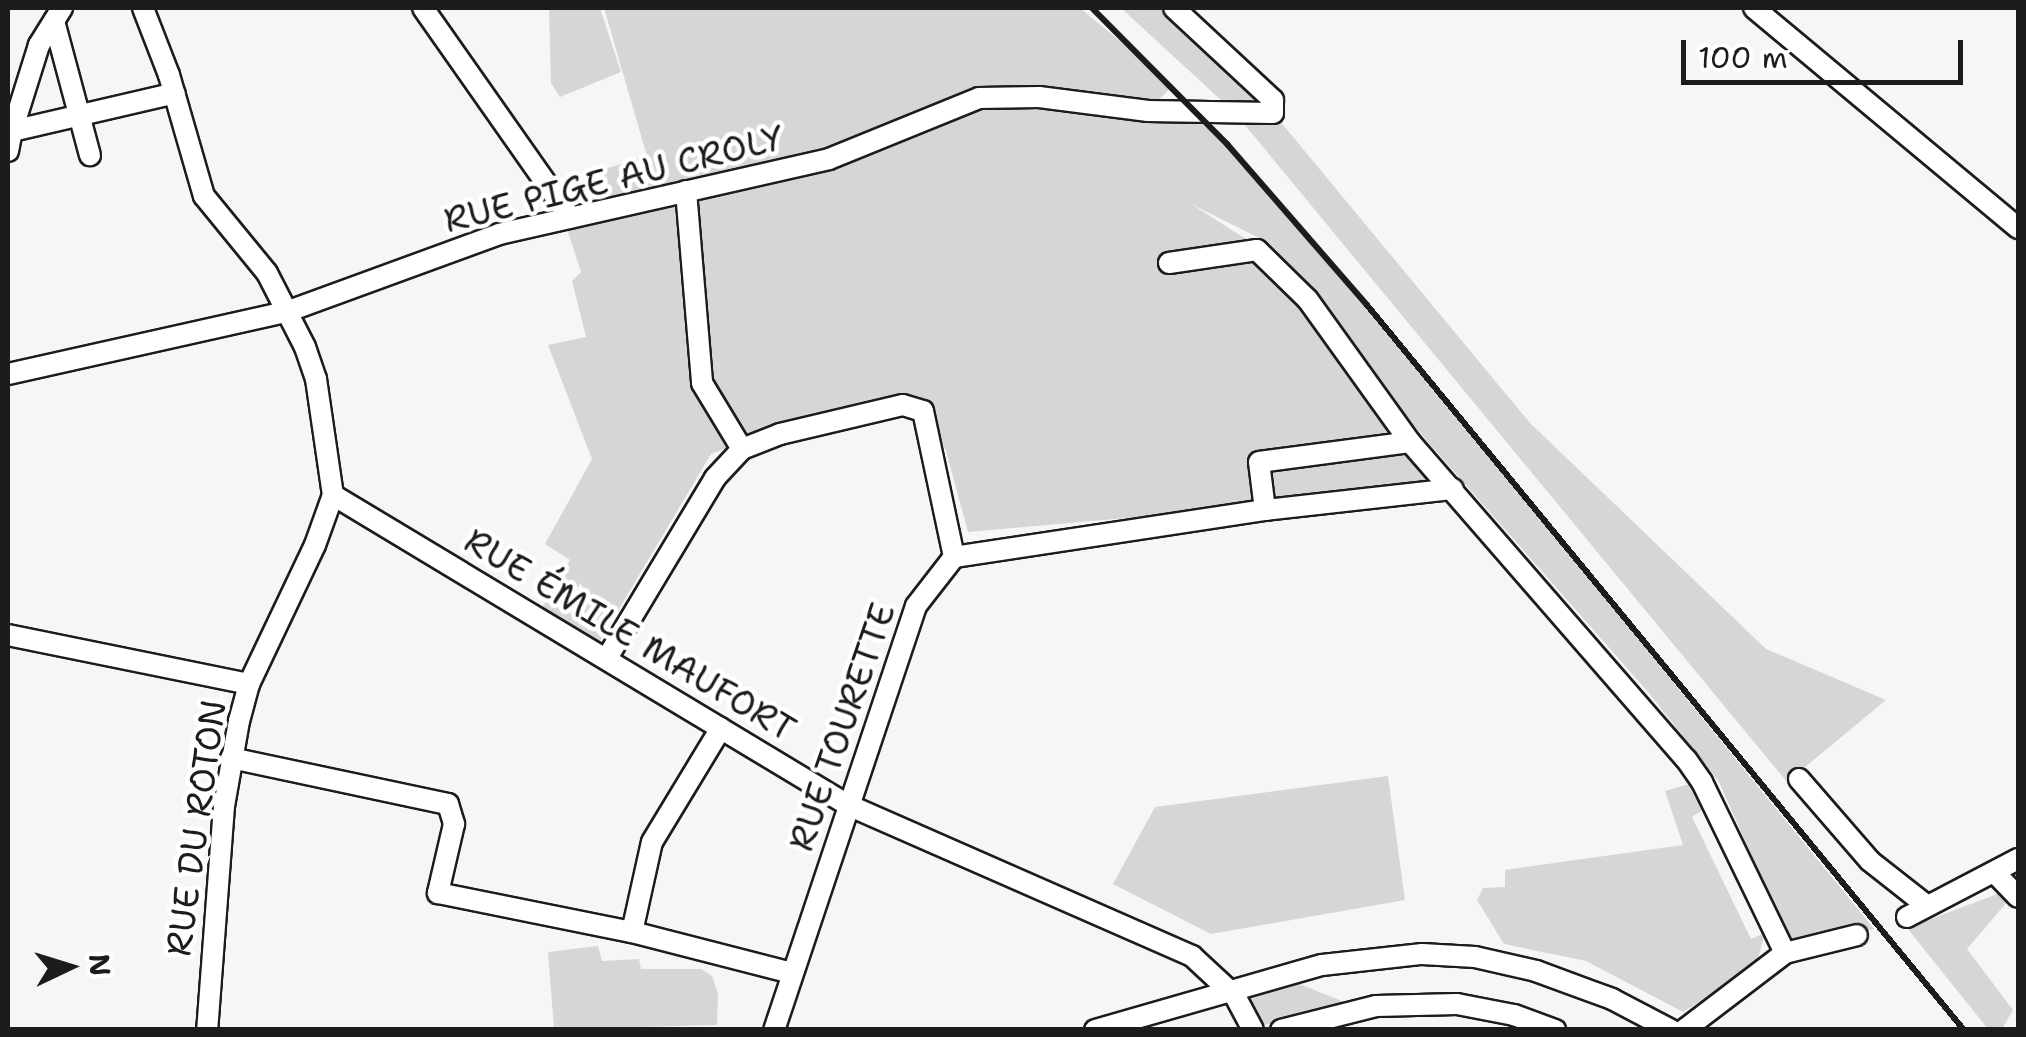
<!DOCTYPE html>
<meta charset="utf-8">
<style>
body{margin:0}
#map{position:relative;width:2026px;height:1037px;overflow:hidden;background:#f6f6f6;font-family:"Shantell Sans",sans-serif}
div>[style]{position:absolute}
.green>*{inset:0;background:#d6d6d6}
.roads{filter:drop-shadow(2px 0 #1c1c1c) drop-shadow(-2px 0 #1c1c1c) drop-shadow(0 2px #1c1c1c) drop-shadow(0 -2px #1c1c1c)}
.minor>*{height:20px;margin:-10px;padding:0 10px;transform-origin:10px;border-radius:10px;background:#fff}
.rail>*{height:6px;margin:-3px;padding:0 3px;transform-origin:3px;border-radius:3px;background:#1c1c1c}
span{translate:-50% -50%;white-space:nowrap;text-align:center;line-height:1.15;-webkit-text-stroke:9px #fff;paint-order:stroke}
.street-label{font-size:35px;color:#1c1c1c}
.frame{position:absolute;inset:0;border:10px solid #1c1c1c;pointer-events:none}
.north{position:absolute;left:20px;top:917px;width:100px;height:100px;-webkit-text-stroke:8px #fff;paint-order:stroke;rotate:86deg;font-size:28px;font-weight:700;line-height:40px;text-align:center;color:#1c1c1c}
.north::after{content:'';display:block;margin:auto;width:35px;height:45px;background:#1c1c1c;clip-path:polygon(50% 0,100% 100%,50% 72%,0 100%)}
.scale{position:absolute;left:1681px;top:40px;width:282px;height:45px;box-sizing:border-box;border:5px solid #1c1c1c;border-top:0;padding-left:12px;font-size:30px;line-height:35px;white-space:nowrap;color:#1c1c1c;-webkit-text-stroke:8px #fff;paint-order:stroke}
</style>
<div id="map">
<div class="green">
<div style="clip-path:polygon(549px 8px,600px 8px,621px 72px,560px 97px,551px 83px)"></div>
<div style="clip-path:polygon(604px 8px,1080px 8px,1173px 85px,1156px 103px,1189px 103px,1349px 284px,1874px 929px,1794px 951px,1719px 782px,1648px 692px,1421px 434px,1265px 241px,1191px 204px,1260px 248px,1453px 489px,968px 532px,946px 451px,921px 400px,772px 431px,711px 454px,600px 641px,542px 608px,570px 560px,545px 544px,592px 459px,548px 345px,586px 337px,572px 281px,581px 272px,568px 232px,595px 172px,647px 156px)"></div>
<div style="clip-path:polygon(1121px 8px,1159px 8px,1273px 100px,1274px 114px,1530px 423px,1766px 649px,1886px 700px,1787px 782px,1235px 113px)"></div>
<div style="clip-path:polygon(1388px 776px,1405px 900px,1211px 934px,1113px 884px,1155px 807px)"></div>
<div style="clip-path:polygon(1689px 784px,1704px 809px,1692px 817px,1751px 939px,1765px 933px,1756px 966px,1683px 1012px,1586px 961px,1504px 944px,1477px 900px,1483px 888px,1505px 887px,1505px 870px,1683px 845px,1665px 791px)"></div>
<div style="clip-path:polygon(2000px 893px,2007px 902px,1967px 949px,2013px 1010px,2002px 1029px,1988px 1029px,1907px 928px)"></div>
<div style="clip-path:polygon(598px 946px,602px 961px,639px 959px,641px 969px,701px 969px,712px 976px,718px 994px,717px 1025px,554px 1029px,548px 952px)"></div>
<div style="clip-path:polygon(1290px 980px,1344px 1002px,1261px 1026px,1245px 993px)"></div>
</div>
<div class="roads">
<div class="minor">
<div style="left:62px;top:8px;width:44px;rotate:121.9deg"></div>
<div style="left:39px;top:45px;width:90px;rotate:107.4deg"></div>
<div style="left:12px;top:131px;width:167px;rotate:-13.1deg"></div>
<div style="left:143px;top:8px;width:72px;rotate:68.8deg"></div>
<div style="left:169px;top:75px;width:126px;rotate:73.9deg"></div>
<div style="left:204px;top:196px;width:99px;rotate:50.7deg"></div>
<div style="left:267px;top:273px;width:83px;rotate:62.8deg"></div>
<div style="left:305px;top:347px;width:34px;rotate:71deg"></div>
<div style="left:316px;top:379px;width:117px;rotate:81.7deg"></div>
<div style="left:333px;top:495px;width:53px;rotate:109.8deg"></div>
<div style="left:315px;top:545px;width:154px;rotate:115.4deg"></div>
<div style="left:249px;top:684px;width:38px;rotate:105deg"></div>
<div style="left:239px;top:721px;width:86px;rotate:100deg"></div>
<div style="left:224px;top:806px;width:225px;rotate:94.3deg"></div>
<div style="left:423px;top:8px;width:256px;rotate:54.9deg"></div>
<div style="left:1754px;top:8px;width:344px;rotate:39.8deg"></div>
<div style="left:54px;top:21px;width:139px;rotate:75deg"></div>
<div style="left:8px;top:151px;width:20px;rotate:-79deg"></div>
<div style="left:686px;top:191px;width:193px;rotate:85.2deg"></div>
<div style="left:702px;top:383px;width:77px;rotate:58.8deg"></div>
<div style="left:1169px;top:263px;width:89px;rotate:-8.4deg"></div>
<div style="left:1257px;top:250px;width:71px;rotate:44.4deg"></div>
<div style="left:1308px;top:300px;width:175px;rotate:54.3deg"></div>
<div style="left:1410px;top:442px;width:420px;rotate:49deg"></div>
<div style="left:1686px;top:759px;width:28px;rotate:55deg"></div>
<div style="left:1702px;top:782px;width:190px;rotate:64.1deg"></div>
<div style="left:8px;top:374px;width:288px;rotate:-12.6deg"></div>
<div style="left:289px;top:311px;width:224px;rotate:-20.1deg"></div>
<div style="left:499px;top:234px;width:338px;rotate:-12.8deg"></div>
<div style="left:829px;top:159px;width:162px;rotate:-22.1deg"></div>
<div style="left:979px;top:98px;width:60px;rotate:-1deg"></div>
<div style="left:1039px;top:97px;width:110px;rotate:7.3deg"></div>
<div style="left:1148px;top:111px;width:125px;rotate:0.9deg"></div>
<div style="left:1273px;top:113px;width:13px;rotate:-90deg"></div>
<div style="left:1273px;top:100px;width:135px;rotate:-137.1deg"></div>
<div style="left:333px;top:495px;width:601px;rotate:31.05deg"></div>
<div style="left:848px;top:805px;width:376px;rotate:23.7deg"></div>
<div style="left:1192px;top:956px;width:59px;rotate:42.9deg"></div>
<div style="left:1235px;top:996px;width:38px;rotate:62deg"></div>
<div style="left:1265px;top:510px;width:48px;rotate:-97.1deg"></div>
<div style="left:1259px;top:462px;width:152px;rotate:-7.5deg"></div>
<div style="left:954px;top:557px;width:315px;rotate:-8.6deg"></div>
<div style="left:1265px;top:510px;width:189px;rotate:-6.4deg"></div>
<div style="left:8px;top:635px;width:246px;rotate:11.5deg"></div>
<div style="left:607px;top:658px;width:210px;rotate:-59deg"></div>
<div style="left:715px;top:478px;width:40px;rotate:-47deg"></div>
<div style="left:742px;top:449px;width:41px;rotate:-21.5deg"></div>
<div style="left:780px;top:434px;width:126px;rotate:-13.3deg"></div>
<div style="left:903px;top:405px;width:21px;rotate:17deg"></div>
<div style="left:923px;top:411px;width:149px;rotate:78deg"></div>
<div style="left:954px;top:557px;width:62px;rotate:127.8deg"></div>
<div style="left:916px;top:606px;width:447px;rotate:108.5deg"></div>
<div style="left:231px;top:758px;width:222px;rotate:12deg"></div>
<div style="left:448px;top:804px;width:21px;rotate:73deg"></div>
<div style="left:454px;top:824px;width:71px;rotate:103.1deg"></div>
<div style="left:438px;top:893px;width:198px;rotate:11.4deg"></div>
<div style="left:632px;top:932px;width:165px;rotate:14.4deg"></div>
<div style="left:1799px;top:779px;width:108px;rotate:49.1deg"></div>
<div style="left:1870px;top:861px;width:71px;rotate:38.2deg"></div>
<div style="left:1995px;top:873px;width:33px;rotate:46deg"></div>
<div style="left:1907px;top:917px;width:125px;rotate:-27.6deg"></div>
<div style="left:632px;top:932px;width:92px;rotate:-77.5deg"></div>
<div style="left:652px;top:842px;width:133px;rotate:-58.8deg"></div>
<div style="left:1095px;top:1030px;width:236px;rotate:-16deg"></div>
<div style="left:1322px;top:965px;width:101px;rotate:-6.3deg"></div>
<div style="left:1422px;top:954px;width:53px;rotate:3.2deg"></div>
<div style="left:1475px;top:957px;width:63px;rotate:12.9deg"></div>
<div style="left:1536px;top:971px;width:81px;rotate:20.2deg"></div>
<div style="left:1612px;top:999px;width:67px;rotate:27.7deg"></div>
<div style="left:1281px;top:1030px;width:98px;rotate:-14.2deg"></div>
<div style="left:1376px;top:1006px;width:81px;rotate:-1.4deg"></div>
<div style="left:1457px;top:1004px;width:58px;rotate:10.9deg"></div>
<div style="left:1514px;top:1015px;width:44px;rotate:20.1deg"></div>
<div style="left:1684px;top:1030px;width:127px;rotate:-37.3deg"></div>
<div style="left:1785px;top:953px;width:74px;rotate:-14deg"></div>
</div>
</div>
<div class="rail">
<div style="left:1092px;top:8px;width:192px;rotate:45.2deg"></div>
<div style="left:1227px;top:144px;width:213px;rotate:49deg"></div>
<div style="left:1367px;top:305px;width:939px;rotate:50.53deg"></div>
</div>
<div class="street-label">
<span style="left:614px;top:179px;rotate:-14deg">RUE PIGE AU CROLY</span>
<span style="left:630px;top:635px;rotate:31deg">RUE ÉMILE MAUFORT</span>
<span style="left:842px;top:727px;rotate:-71deg">RUE TOURETTE</span>
<span style="left:196px;top:828px;rotate:-82deg">RUE DU ROTON</span>
</div>
<div class="frame"></div>
<div class="north">N</div>
<div class="scale">100 m</div>
</div>
